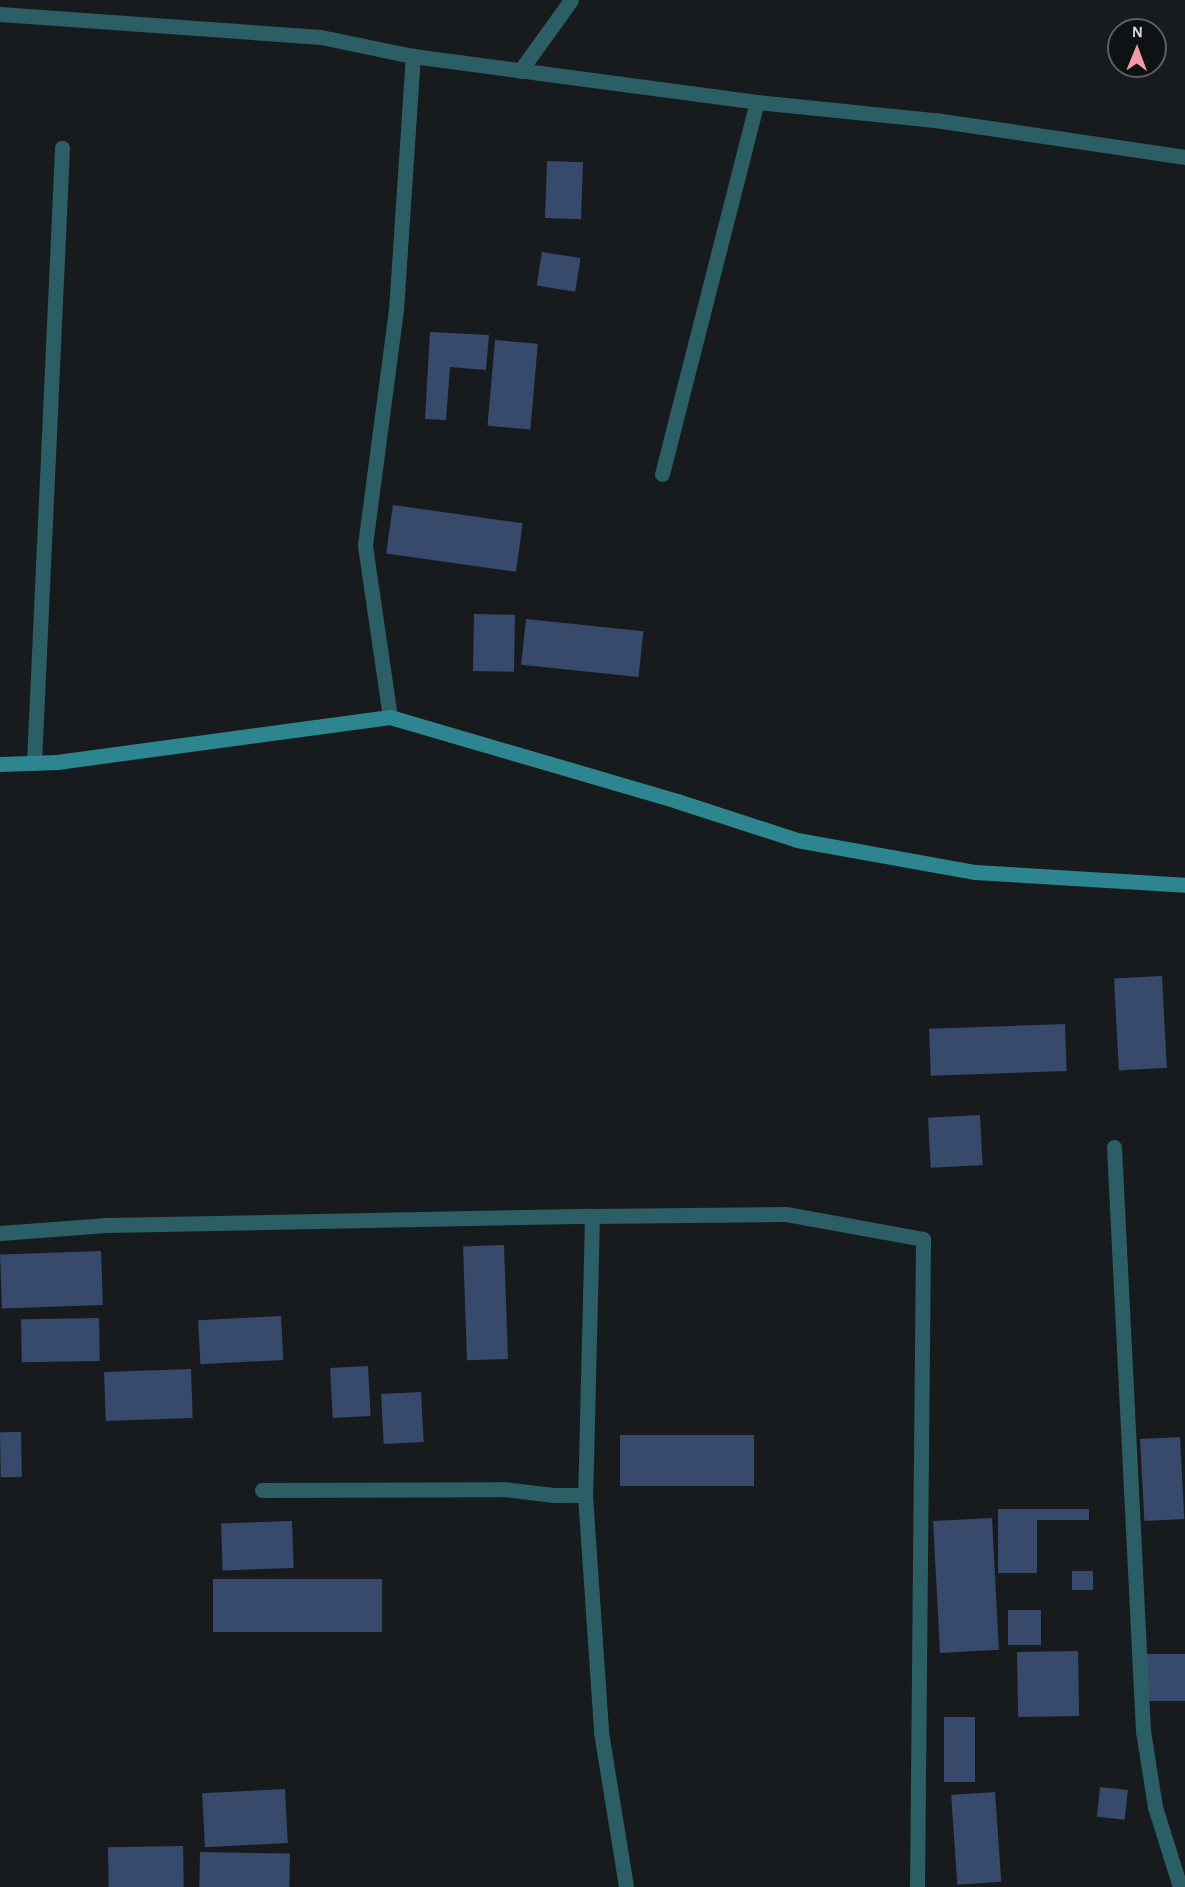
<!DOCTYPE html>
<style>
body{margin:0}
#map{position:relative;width:1185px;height:1887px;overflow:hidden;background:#171b1e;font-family:"Alegreya Sans",sans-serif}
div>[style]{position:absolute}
.building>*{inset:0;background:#374a6c;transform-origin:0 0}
.street>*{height:15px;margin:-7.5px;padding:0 7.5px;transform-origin:7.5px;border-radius:7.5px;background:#2c5e65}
.secondary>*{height:15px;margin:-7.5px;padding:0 7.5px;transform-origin:7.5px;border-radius:7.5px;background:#2d8590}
span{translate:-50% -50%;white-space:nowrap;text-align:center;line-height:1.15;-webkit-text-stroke:4.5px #0e1215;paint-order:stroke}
.north{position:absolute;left:1107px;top:18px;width:60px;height:60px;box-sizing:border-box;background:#0e1215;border:2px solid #5d6063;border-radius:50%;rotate:1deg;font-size:16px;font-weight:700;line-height:24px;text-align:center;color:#d3d6d8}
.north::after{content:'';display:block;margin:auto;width:21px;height:27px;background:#f39aa8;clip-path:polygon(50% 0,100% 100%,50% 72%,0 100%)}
</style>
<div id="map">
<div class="building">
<div style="left:547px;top:161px;width:36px;height:57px;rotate:2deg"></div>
<div style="left:542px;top:252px;width:39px;height:34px;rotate:9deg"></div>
<div style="clip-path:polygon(430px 332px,489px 335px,486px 370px,450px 367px,446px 420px,425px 419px)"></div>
<div style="left:495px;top:340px;width:43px;height:86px;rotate:5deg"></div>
<div style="left:393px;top:505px;width:131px;height:49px;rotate:8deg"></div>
<div style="left:474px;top:614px;width:41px;height:57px;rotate:1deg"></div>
<div style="left:526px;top:619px;width:118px;height:46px;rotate:6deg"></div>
<div style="left:1162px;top:976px;width:92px;height:48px;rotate:87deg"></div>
<div style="left:1065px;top:1024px;width:47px;height:136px;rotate:88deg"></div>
<div style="left:980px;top:1115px;width:50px;height:52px;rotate:87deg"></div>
<div style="left:504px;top:1245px;width:114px;height:41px;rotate:88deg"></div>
<div style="left:101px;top:1251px;width:54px;height:101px;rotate:88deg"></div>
<div style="left:281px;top:1316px;width:44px;height:83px;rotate:87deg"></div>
<div style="left:99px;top:1318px;width:43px;height:78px;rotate:89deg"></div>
<div style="left:368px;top:1366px;width:50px;height:38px;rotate:87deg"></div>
<div style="left:191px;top:1369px;width:49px;height:87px;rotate:88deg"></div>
<div style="left:421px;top:1392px;width:50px;height:40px;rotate:87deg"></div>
<div style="left:21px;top:1432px;width:45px;height:21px;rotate:89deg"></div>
<div style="left:754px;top:1435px;width:51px;height:134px;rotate:90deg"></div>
<div style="left:1180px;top:1437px;width:82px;height:40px;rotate:87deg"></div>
<div style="clip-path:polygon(998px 1509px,1089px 1509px,1089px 1520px,1037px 1520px,1037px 1573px,998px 1573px)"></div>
<div style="left:992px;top:1518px;width:132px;height:59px;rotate:87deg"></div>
<div style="left:292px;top:1521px;width:47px;height:71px;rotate:88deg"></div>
<div style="left:1072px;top:1571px;width:21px;height:19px"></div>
<div style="left:382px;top:1579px;width:53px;height:169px;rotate:90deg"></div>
<div style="left:1008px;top:1610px;width:33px;height:35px"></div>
<div style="left:1078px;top:1651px;width:65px;height:61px;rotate:89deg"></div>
<div style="left:1185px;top:1654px;width:47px;height:38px;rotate:90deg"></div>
<div style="left:944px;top:1717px;width:31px;height:65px"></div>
<div style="left:1100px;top:1787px;width:28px;height:30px;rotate:6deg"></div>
<div style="left:285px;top:1789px;width:54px;height:83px;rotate:87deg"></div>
<div style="left:995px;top:1792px;width:90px;height:44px;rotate:86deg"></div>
<div style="left:183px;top:1846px;width:41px;height:75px;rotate:89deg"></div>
<div style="left:200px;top:1852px;width:90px;height:35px;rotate:1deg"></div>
</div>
<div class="street">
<div style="left:0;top:14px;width:322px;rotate:4.1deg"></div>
<div style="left:321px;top:37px;width:94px;rotate:11.7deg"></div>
<div style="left:413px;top:56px;width:347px;rotate:7.6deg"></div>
<div style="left:757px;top:102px;width:179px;rotate:5.8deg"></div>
<div style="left:935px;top:120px;width:253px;rotate:8.4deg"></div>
<div style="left:520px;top:71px;width:87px;rotate:-54.3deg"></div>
<div style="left:662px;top:474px;width:384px;rotate:-75.7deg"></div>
<div style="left:390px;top:717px;width:174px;rotate:-98.3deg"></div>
<div style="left:365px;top:545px;width:237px;rotate:-82.5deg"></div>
<div style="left:396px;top:310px;width:255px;rotate:-86.2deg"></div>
<div style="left:34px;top:763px;width:616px;rotate:-87.39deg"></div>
<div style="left:1114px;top:1147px;width:585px;rotate:87.16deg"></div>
<div style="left:1143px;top:1731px;width:77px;rotate:81deg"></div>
<div style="left:1155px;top:1807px;width:84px;rotate:72.6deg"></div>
<div style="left:592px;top:1216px;width:194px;rotate:-0.6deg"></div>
<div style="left:786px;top:1214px;width:139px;rotate:10.3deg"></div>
<div style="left:923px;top:1239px;width:648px;rotate:90.53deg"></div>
<div style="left:0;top:1233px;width:107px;rotate:-4.3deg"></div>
<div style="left:107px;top:1225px;width:485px;rotate:-1.1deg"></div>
<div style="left:592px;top:1216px;width:279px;rotate:91.4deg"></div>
<div style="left:262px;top:1490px;width:241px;rotate:-0.2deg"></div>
<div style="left:503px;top:1489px;width:51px;rotate:6.7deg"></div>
<div style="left:554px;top:1495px;width:31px"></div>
<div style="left:585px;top:1495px;width:238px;rotate:86.1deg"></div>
<div style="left:601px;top:1732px;width:157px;rotate:80.8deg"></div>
</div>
<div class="secondary">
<div style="left:0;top:764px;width:57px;rotate:-2deg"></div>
<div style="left:57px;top:762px;width:336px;rotate:-7.7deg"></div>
<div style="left:390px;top:717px;width:299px;rotate:16.3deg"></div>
<div style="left:677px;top:801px;width:126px;rotate:18deg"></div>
<div style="left:797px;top:840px;width:181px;rotate:10.2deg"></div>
<div style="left:975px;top:872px;width:210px;rotate:3.5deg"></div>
</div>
<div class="north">N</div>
</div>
